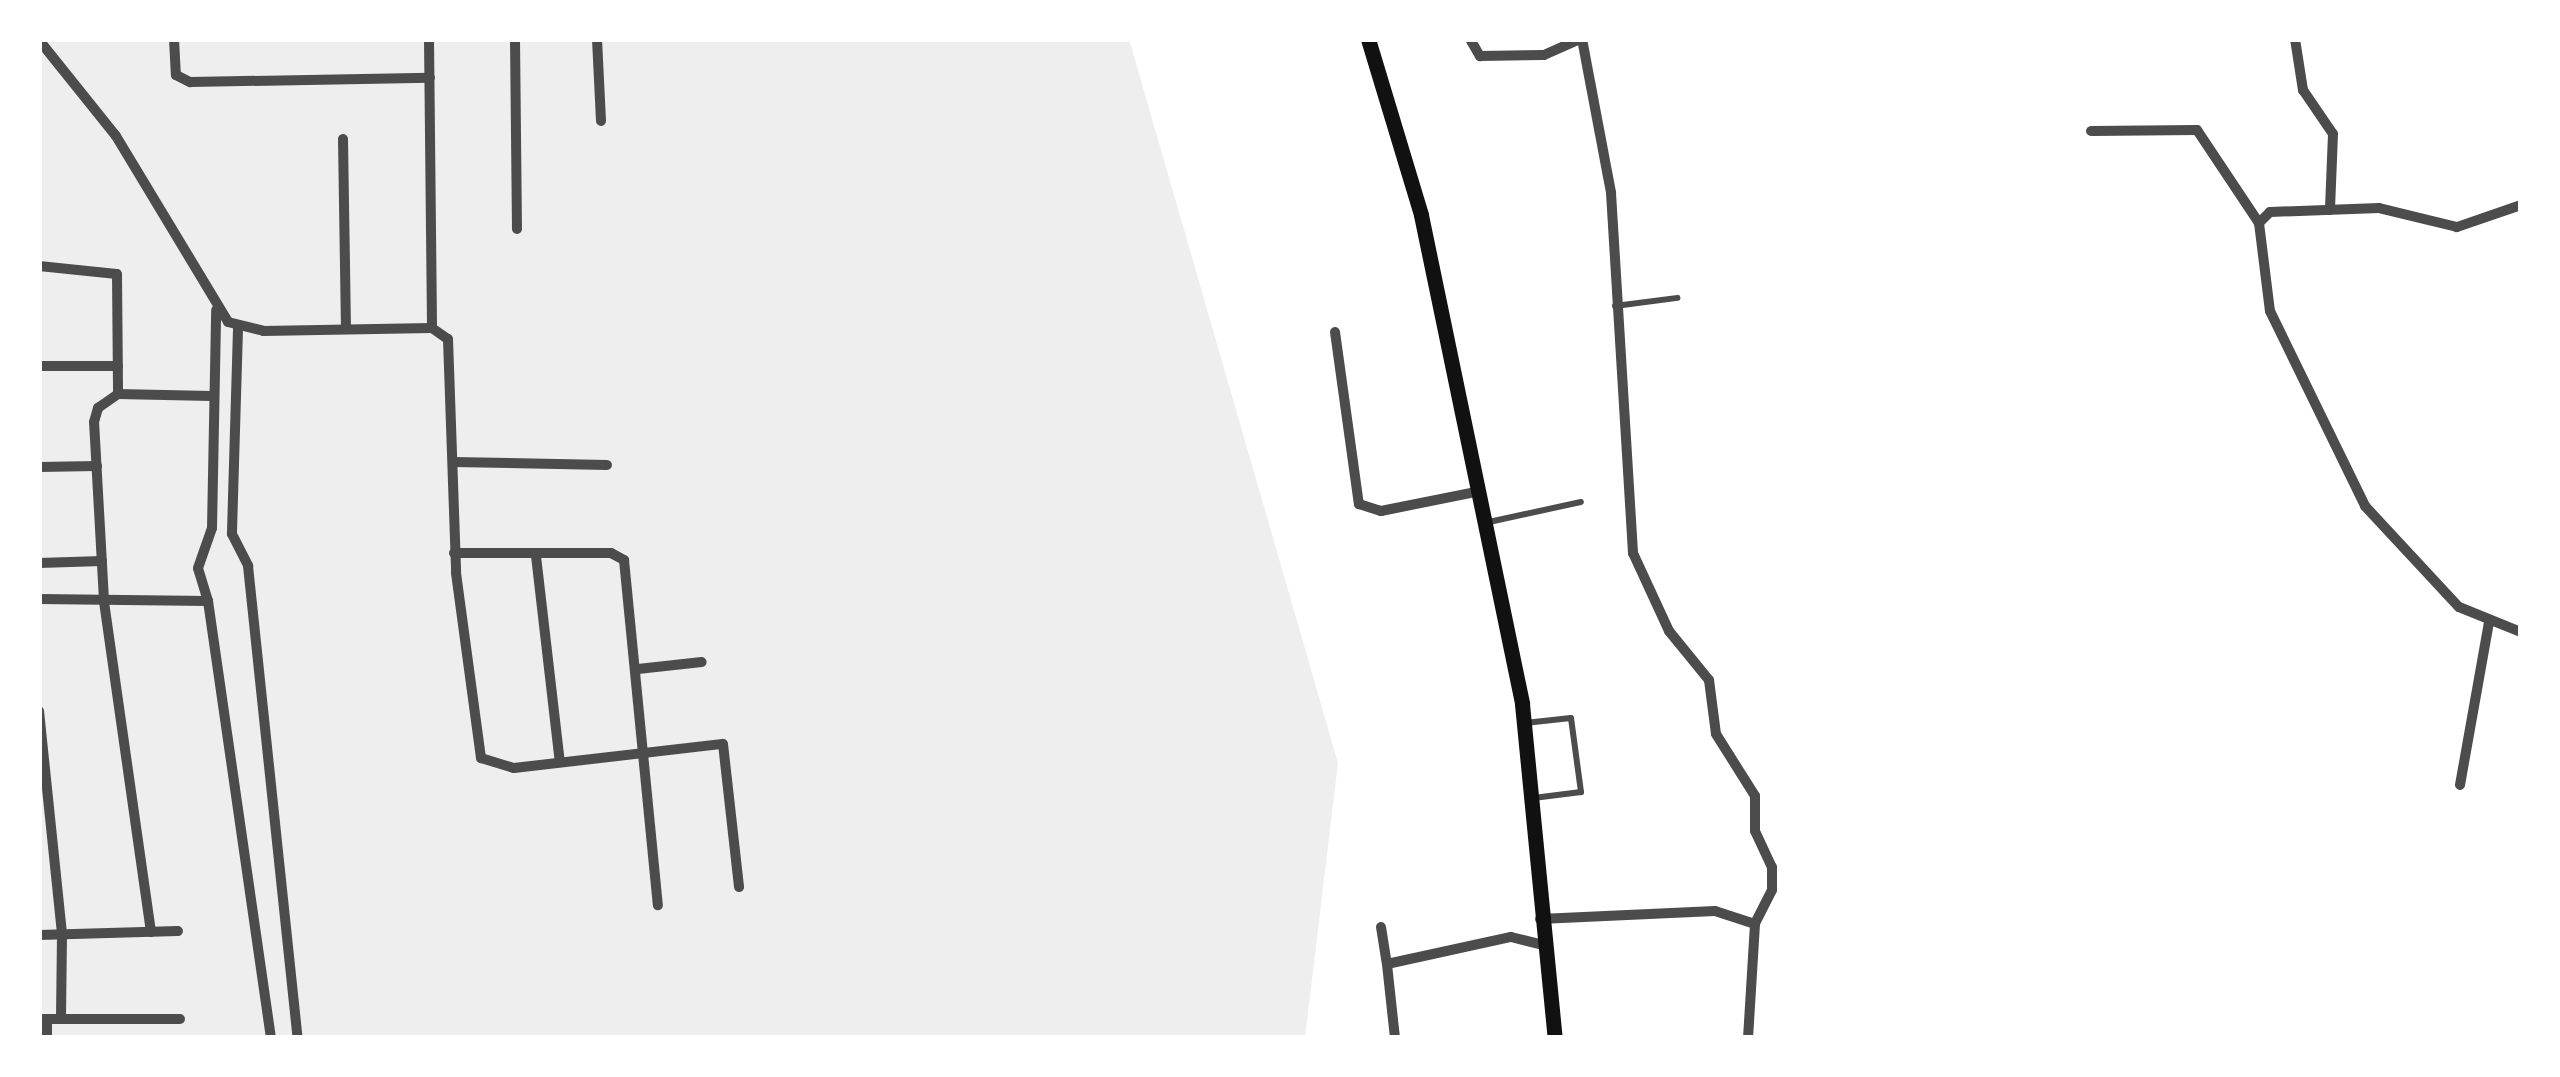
<!DOCTYPE html>
<style>
body{margin:0}
#map{position:relative;width:2560px;height:1077px;overflow:hidden;background:#fff;font-family:Cabin,sans-serif}
div>[style]{position:absolute}
.green>*{inset:0;background:#eee}
.service>*{height:6px;margin:-3px;padding:0 3px;transform-origin:3px;border-radius:3px;background:#4c4c4c}
.minor>*{height:10px;margin:-5px;padding:0 5px;transform-origin:5px;border-radius:5px;background:#4c4c4c}
.secondary>*{height:15px;margin:-7.5px;padding:0 7.5px;transform-origin:7.5px;border-radius:7.5px;background:#111}
span{translate:-50% -50%;white-space:nowrap;text-align:center;line-height:1.15;-webkit-text-stroke:12px #fff;paint-order:stroke}
.frame{position:absolute;inset:0;border:42px solid #fff;pointer-events:none}
</style>
<div id="map">
<div class="green">
<div style="clip-path:polygon(39px 39px,1129px 39px,1338px 763px,1305px 1038px,39px 1038px)"></div>
</div>
<div class="service">
<div style="left:1615px;top:306px;width:63px;rotate:-7.4deg"></div>
<div style="left:1489px;top:522px;width:94px;rotate:-12.3deg"></div>
<div style="left:1525px;top:723px;width:46px;rotate:-6.2deg"></div>
<div style="left:1571px;top:718px;width:75px;rotate:82.3deg"></div>
<div style="left:1581px;top:792px;width:48px;rotate:172.9deg"></div>
</div>
<div class="minor">
<div style="left:174px;top:39px;width:36px;rotate:87deg"></div>
<div style="left:176px;top:75px;width:16px;rotate:27deg"></div>
<div style="left:190px;top:82px;width:240px;rotate:-1deg"></div>
<div style="left:429px;top:39px;width:289px;rotate:89.4deg"></div>
<div style="left:515px;top:39px;width:190px;rotate:89.4deg"></div>
<div style="left:597px;top:39px;width:82px;rotate:87.2deg"></div>
<div style="left:1470px;top:39px;width:20px;rotate:60deg"></div>
<div style="left:1480px;top:56px;width:64px;rotate:-0.9deg"></div>
<div style="left:1544px;top:55px;width:39px;rotate:-24deg"></div>
<div style="left:1582px;top:39px;width:157px;rotate:79.3deg"></div>
<div style="left:1611px;top:193px;width:361px;rotate:86.5deg"></div>
<div style="left:1633px;top:553px;width:86px;rotate:65.2deg"></div>
<div style="left:1669px;top:631px;width:63px;rotate:50.8deg"></div>
<div style="left:1709px;top:680px;width:54px;rotate:82.6deg"></div>
<div style="left:1716px;top:734px;width:73px;rotate:57.8deg"></div>
<div style="left:1755px;top:796px;width:35px;rotate:90deg"></div>
<div style="left:1755px;top:831px;width:40px;rotate:65deg"></div>
<div style="left:1772px;top:867px;width:23px;rotate:90deg"></div>
<div style="left:1772px;top:890px;width:38px;rotate:117deg"></div>
<div style="left:1755px;top:924px;width:114px;rotate:93.5deg"></div>
<div style="left:2295px;top:39px;width:52px;rotate:81.1deg"></div>
<div style="left:2303px;top:90px;width:53px;rotate:55.7deg"></div>
<div style="left:2333px;top:134px;width:76px;rotate:92.3deg"></div>
<div style="left:39px;top:40px;width:123px;rotate:51.3deg"></div>
<div style="left:116px;top:136px;width:217px;rotate:58.9deg"></div>
<div style="left:228px;top:322px;width:36px;rotate:14deg"></div>
<div style="left:263px;top:331px;width:169px;rotate:-1deg"></div>
<div style="left:432px;top:328px;width:19px;rotate:35deg"></div>
<div style="left:448px;top:339px;width:234px;rotate:88deg"></div>
<div style="left:456px;top:573px;width:187px;rotate:82.3deg"></div>
<div style="left:481px;top:758px;width:34px;rotate:17deg"></div>
<div style="left:514px;top:768px;width:210px;rotate:-6.6deg"></div>
<div style="left:723px;top:744px;width:144px;rotate:83.6deg"></div>
<div style="left:2091px;top:131px;width:106px;rotate:-0.5deg"></div>
<div style="left:2197px;top:130px;width:112px;rotate:56.3deg"></div>
<div style="left:343px;top:139px;width:190px;rotate:89.1deg"></div>
<div style="left:2521px;top:205px;width:68px;rotate:161deg"></div>
<div style="left:2457px;top:227px;width:80px;rotate:-166.3deg"></div>
<div style="left:2379px;top:208px;width:109px;rotate:177.9deg"></div>
<div style="left:2270px;top:212px;width:16px;rotate:135deg"></div>
<div style="left:2259px;top:223px;width:89px;rotate:82.9deg"></div>
<div style="left:2270px;top:311px;width:217px;rotate:64deg"></div>
<div style="left:2365px;top:506px;width:138px;rotate:47.1deg"></div>
<div style="left:2459px;top:607px;width:67px;rotate:22deg"></div>
<div style="left:39px;top:266px;width:78px;rotate:5.9deg"></div>
<div style="left:117px;top:274px;width:120px;rotate:89.5deg"></div>
<div style="left:238px;top:329px;width:205px;rotate:91.7deg"></div>
<div style="left:232px;top:534px;width:36px;rotate:63deg"></div>
<div style="left:248px;top:566px;width:475px;rotate:84deg"></div>
<div style="left:1335px;top:332px;width:174px;rotate:82.1deg"></div>
<div style="left:1359px;top:504px;width:23px;rotate:18deg"></div>
<div style="left:1381px;top:511px;width:101px;rotate:-11.4deg"></div>
<div style="left:39px;top:366px;width:79px"></div>
<div style="left:453px;top:462px;width:154px;rotate:1.1deg"></div>
<div style="left:39px;top:467px;width:58px;rotate:-1deg"></div>
<div style="left:454px;top:553px;width:157px"></div>
<div style="left:611px;top:553px;width:15px;rotate:28deg"></div>
<div style="left:624px;top:560px;width:347px;rotate:84.4deg"></div>
<div style="left:536px;top:556px;width:207px;rotate:83.4deg"></div>
<div style="left:39px;top:563px;width:63px;rotate:-1.8deg"></div>
<div style="left:39px;top:599px;width:169px;rotate:0.7deg"></div>
<div style="left:208px;top:601px;width:442px;rotate:81.8deg"></div>
<div style="left:208px;top:601px;width:34px;rotate:-107deg"></div>
<div style="left:198px;top:568px;width:42px;rotate:-70.7deg"></div>
<div style="left:212px;top:528px;width:218px;rotate:-88.9deg"></div>
<div style="left:638px;top:669px;width:64px;rotate:-6.2deg"></div>
<div style="left:39px;top:711px;width:225px;rotate:84.1deg"></div>
<div style="left:62px;top:935px;width:83px;rotate:90.7deg"></div>
<div style="left:2460px;top:785px;width:165px;rotate:-79.9deg"></div>
<div style="left:1540px;top:919px;width:175px;rotate:-2.6deg"></div>
<div style="left:1715px;top:911px;width:42px;rotate:18deg"></div>
<div style="left:1381px;top:927px;width:37px;rotate:81deg"></div>
<div style="left:151px;top:932px;width:335px;rotate:-98.1deg"></div>
<div style="left:104px;top:600px;width:178px;rotate:-93.2deg"></div>
<div style="left:94px;top:422px;width:15px;rotate:-74deg"></div>
<div style="left:98px;top:408px;width:24px;rotate:-35deg"></div>
<div style="left:118px;top:394px;width:93px;rotate:1.2deg"></div>
<div style="left:39px;top:935px;width:139px;rotate:-1.6deg"></div>
<div style="left:39px;top:1019px;width:141px"></div>
<div style="left:47px;top:1038px;width:19px;rotate:-90deg"></div>
<div style="left:1395px;top:1038px;width:74px;rotate:-96.2deg"></div>
<div style="left:1387px;top:964px;width:127px;rotate:-12.3deg"></div>
<div style="left:1511px;top:937px;width:34px;rotate:14deg"></div>
</div>
<div class="secondary">
<div style="left:1368px;top:39px;width:184px;rotate:73.2deg"></div>
<div style="left:1421px;top:215px;width:499px;rotate:78.3deg"></div>
<div style="left:1522px;top:704px;width:336px;rotate:84.4deg"></div>
</div>
<div class="frame"></div>
</div>
